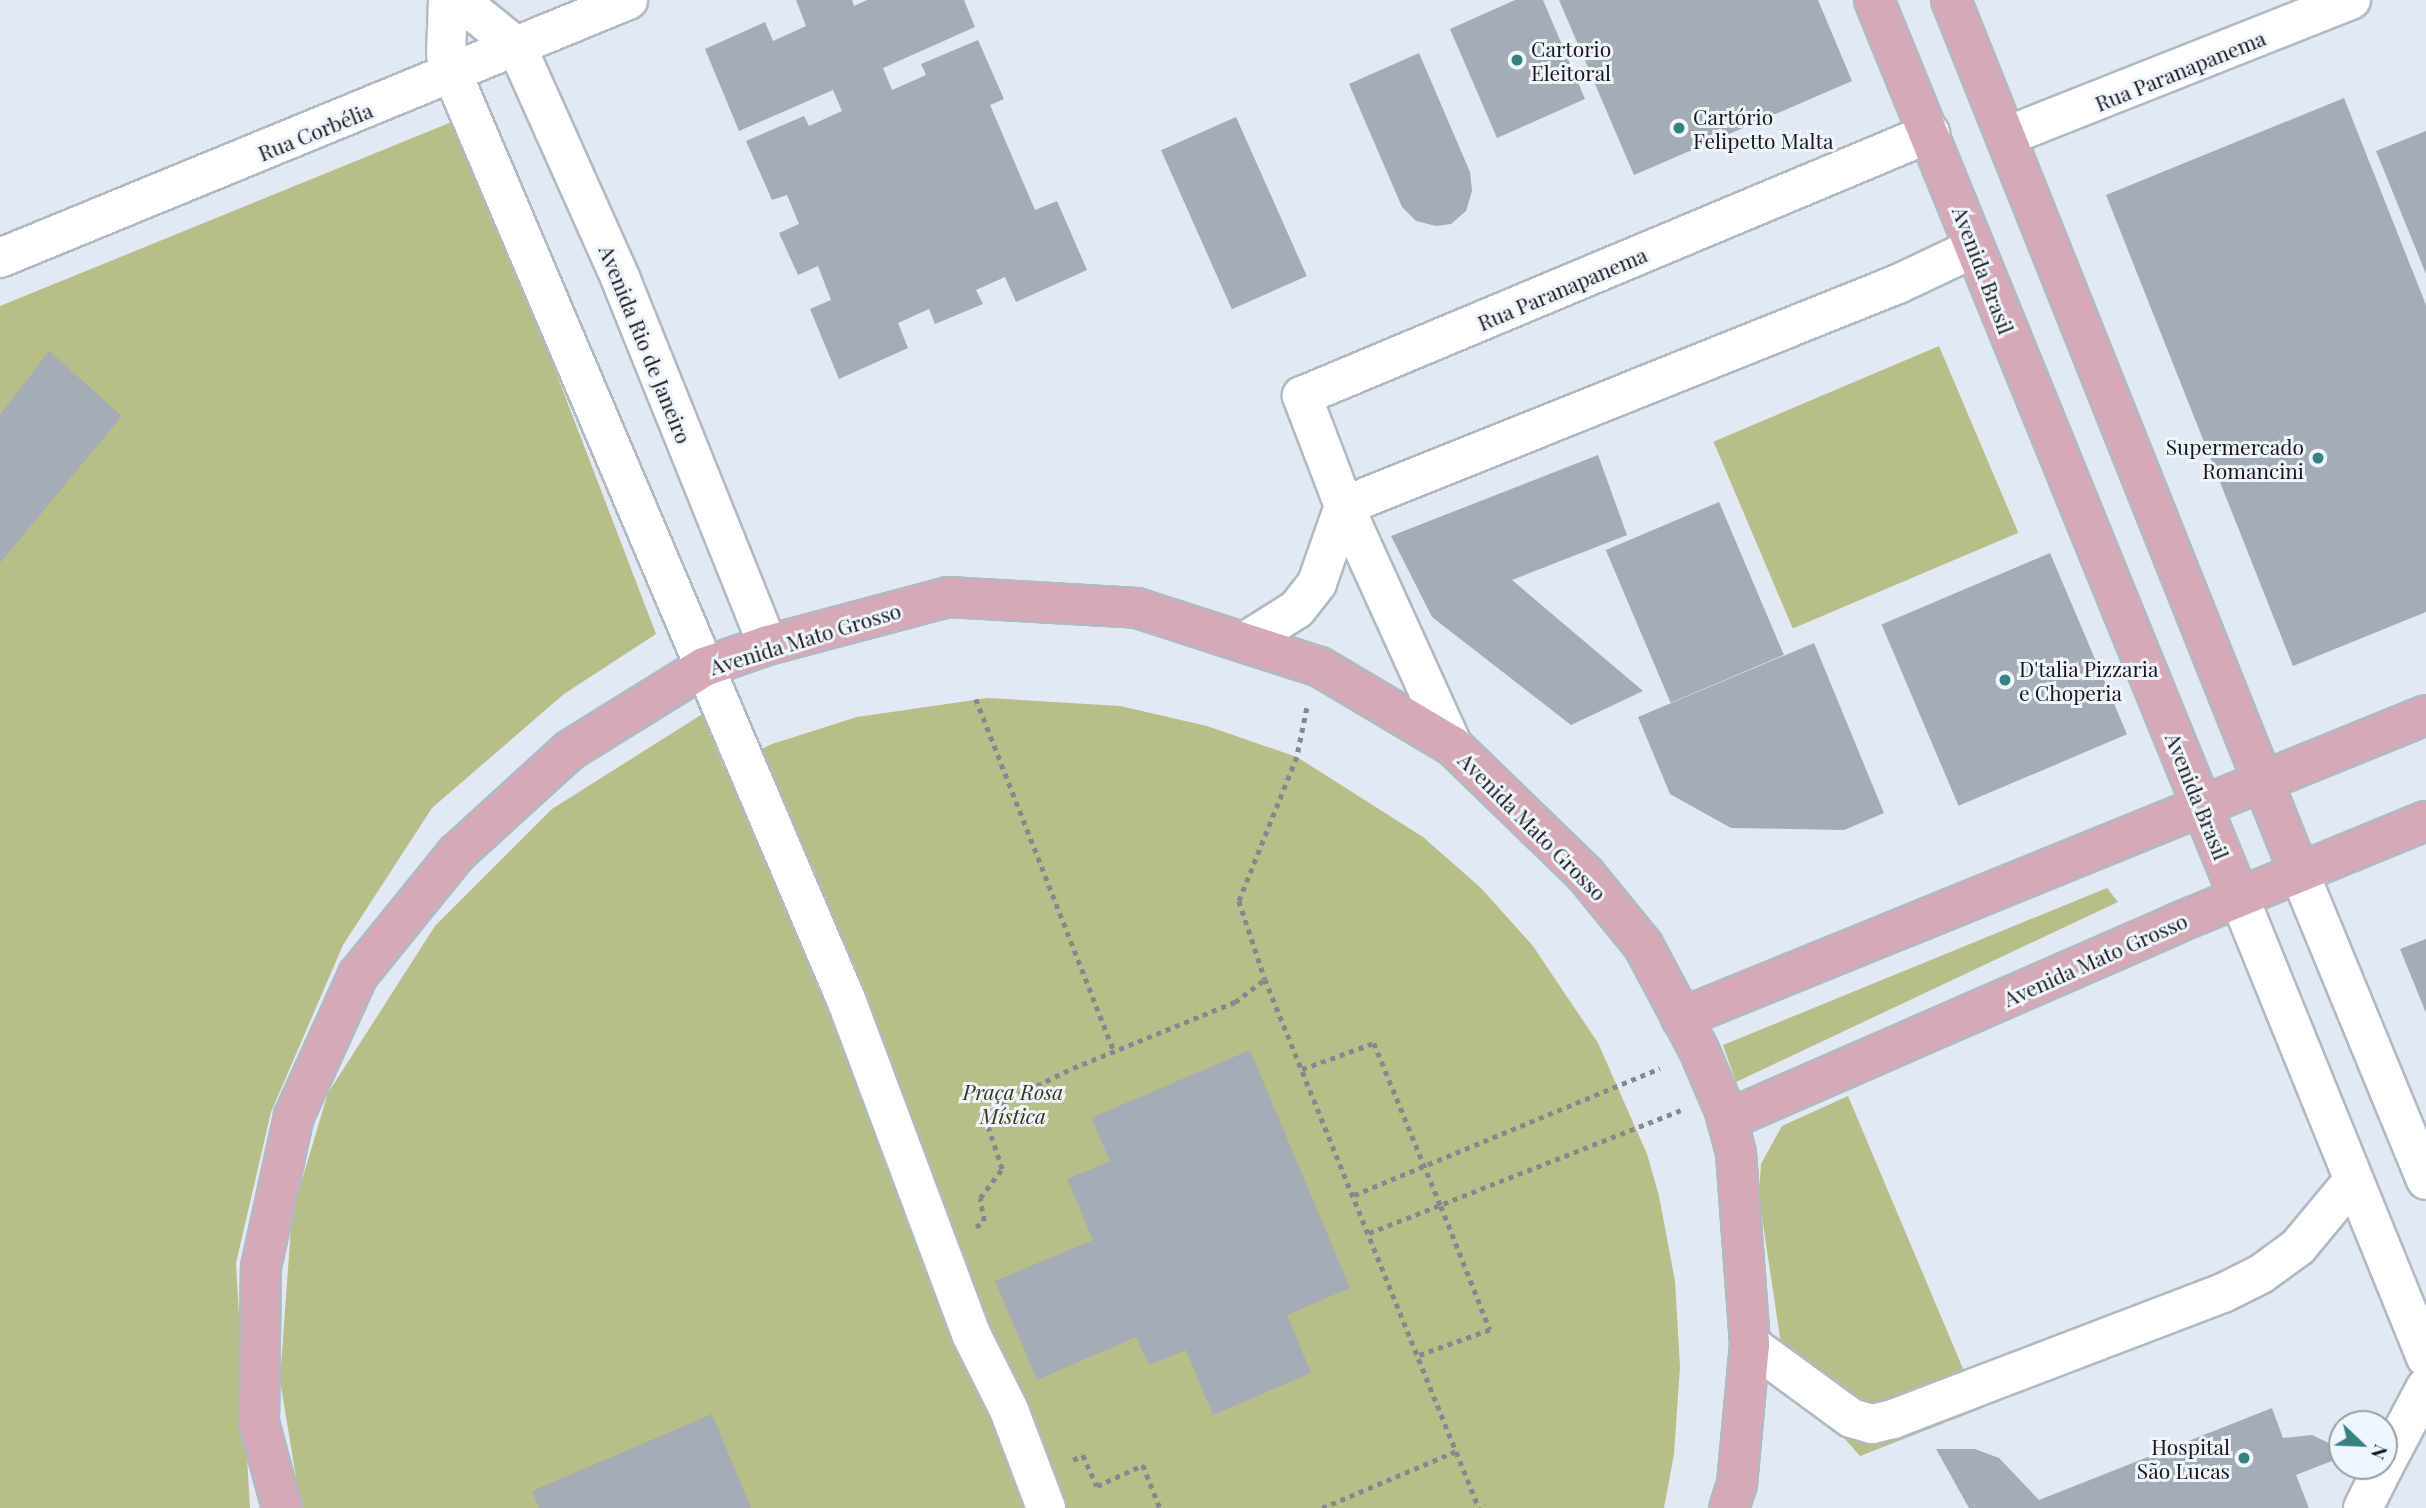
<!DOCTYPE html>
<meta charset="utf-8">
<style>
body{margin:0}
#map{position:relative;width:2426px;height:1508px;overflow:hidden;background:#e2e9f4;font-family:"Playfair Display",serif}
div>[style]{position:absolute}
.green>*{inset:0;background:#b8be88;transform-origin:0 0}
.building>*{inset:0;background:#a5acb6;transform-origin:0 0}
.path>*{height:4.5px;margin-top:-2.25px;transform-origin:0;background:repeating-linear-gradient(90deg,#848990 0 5px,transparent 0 10px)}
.roads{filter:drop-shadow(2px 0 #b1b9c3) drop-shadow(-2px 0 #b1b9c3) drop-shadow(0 2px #b1b9c3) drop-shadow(0 -2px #b1b9c3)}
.minor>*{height:38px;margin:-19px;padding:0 19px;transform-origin:19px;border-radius:19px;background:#fff}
.major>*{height:38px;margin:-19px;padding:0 19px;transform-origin:19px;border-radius:19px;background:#d5a9b5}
.dots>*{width:19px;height:19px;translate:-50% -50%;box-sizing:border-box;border:4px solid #f0f6ff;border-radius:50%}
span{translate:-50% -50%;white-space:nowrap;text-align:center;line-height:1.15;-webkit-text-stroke:6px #f0f6ff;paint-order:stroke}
.poi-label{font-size:21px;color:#16191c}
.left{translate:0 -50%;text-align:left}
.right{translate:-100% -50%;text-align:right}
.street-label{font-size:21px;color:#16191c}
.park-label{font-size:21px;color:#363916;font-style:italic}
.north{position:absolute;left:2328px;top:1410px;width:70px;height:70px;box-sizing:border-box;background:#f0f6ff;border:2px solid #999ea4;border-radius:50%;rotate:113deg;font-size:19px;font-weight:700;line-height:28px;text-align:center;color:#16191c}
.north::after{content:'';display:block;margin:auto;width:24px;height:32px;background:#388183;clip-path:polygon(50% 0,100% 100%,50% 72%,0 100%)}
</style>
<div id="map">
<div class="green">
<div style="clip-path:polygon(459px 119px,656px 634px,564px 694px,432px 808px,343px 945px,271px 1112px,236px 1263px,250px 1508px,0 1508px,0 306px)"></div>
<div style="left:1939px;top:346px;width:203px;height:245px;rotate:67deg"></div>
<div style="clip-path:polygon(988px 698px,1120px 706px,1207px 726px,1297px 757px,1423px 837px,1481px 888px,1533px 946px,1598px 1043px,1647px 1154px,1659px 1196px,1675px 1281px,1680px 1367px,1674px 1454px,1664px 1508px,301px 1508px,280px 1380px,292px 1213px,328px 1093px,435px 926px,552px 809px,704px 713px,723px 767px,772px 744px,857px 717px)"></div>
<div style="clip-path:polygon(2107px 888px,2118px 902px,1736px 1082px,1723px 1045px)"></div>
<div style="clip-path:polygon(1848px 1096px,1980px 1409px,1860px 1456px,1785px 1371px,1759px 1197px,1761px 1164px,1782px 1126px)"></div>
</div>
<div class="building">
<div style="clip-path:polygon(796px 0,852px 0,854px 6px,867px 0,964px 0,975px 27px,883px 68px,892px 90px,926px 75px,921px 64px,978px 40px,1004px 99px,990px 105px,1035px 210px,1057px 201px,1087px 270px,1016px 302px,1005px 277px,976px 290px,983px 304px,935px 324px,929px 309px,898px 323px,908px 348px,839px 379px,810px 309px,831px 300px,818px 266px,798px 275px,779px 233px,799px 224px,787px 195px,772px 200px,746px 141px,804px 116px,809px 126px,842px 111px,833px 90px,739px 131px,705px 49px,765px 22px,773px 41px,806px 26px)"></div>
<div style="clip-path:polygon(1515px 0,1543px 0,1585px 99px,1497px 138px,1450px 29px)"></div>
<div style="clip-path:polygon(1559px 0,1818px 0,1852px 81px,1634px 175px)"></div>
<div style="clip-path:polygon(1419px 53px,1470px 172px,1472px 191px,1466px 211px,1451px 224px,1436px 226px,1416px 221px,1402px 207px,1349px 84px)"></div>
<div style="clip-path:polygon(2344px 98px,2426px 305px,2426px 612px,2293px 666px,2106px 195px)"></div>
<div style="left:1236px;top:117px;width:174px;height:82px;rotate:66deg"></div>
<div style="clip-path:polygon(2426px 131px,2426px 274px,2376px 151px)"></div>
<div style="clip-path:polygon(49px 351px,122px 416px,0 563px,0 415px)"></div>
<div style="clip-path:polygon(1598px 455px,1627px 535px,1512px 580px,1643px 691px,1571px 725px,1432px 617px,1391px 536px)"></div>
<div style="left:1719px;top:502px;width:166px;height:123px;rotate:67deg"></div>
<div style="left:2050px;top:553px;width:197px;height:183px;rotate:67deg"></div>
<div style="clip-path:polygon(1814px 643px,1884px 813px,1844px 830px,1731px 828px,1670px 794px,1638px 717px)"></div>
<div style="clip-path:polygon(2426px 939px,2426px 1013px,2400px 949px)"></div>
<div style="clip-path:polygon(1250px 1050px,1350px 1288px,1287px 1315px,1311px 1373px,1213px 1415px,1186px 1350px,1149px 1365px,1136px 1337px,1037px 1380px,995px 1281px,1093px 1240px,1067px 1179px,1110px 1161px,1091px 1118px)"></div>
<div style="clip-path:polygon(2272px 1408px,2283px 1438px,2312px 1435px,2333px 1445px,2342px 1457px,2296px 1475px,2309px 1508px,1969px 1508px,1936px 1449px,1975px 1449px,1999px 1458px,2039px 1500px)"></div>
<div style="clip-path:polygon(712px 1414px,751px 1508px,539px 1508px,532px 1491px)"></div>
</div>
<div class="path">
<div style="left:976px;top:699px;width:378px;rotate:68.6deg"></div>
<div style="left:1307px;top:708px;width:50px;rotate:101.5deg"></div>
<div style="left:1297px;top:757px;width:155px;rotate:111.9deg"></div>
<div style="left:1239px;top:901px;width:82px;rotate:71.6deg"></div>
<div style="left:1265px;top:979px;width:571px;rotate:67.97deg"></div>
<div style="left:1302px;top:1069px;width:77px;rotate:-19.9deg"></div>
<div style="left:1374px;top:1043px;width:176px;rotate:67.7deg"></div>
<div style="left:1441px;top:1206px;width:133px;rotate:68.4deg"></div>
<div style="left:1490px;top:1330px;width:77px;rotate:160.1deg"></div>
<div style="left:1354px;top:1195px;width:331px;rotate:-22.5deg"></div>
<div style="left:976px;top:1227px;width:10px;rotate:-37deg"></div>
<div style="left:984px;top:1221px;width:23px;rotate:-100deg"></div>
<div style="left:980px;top:1198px;width:36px;rotate:-53deg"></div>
<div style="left:1002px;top:1169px;width:60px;rotate:-108.4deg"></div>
<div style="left:983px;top:1112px;width:100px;rotate:-26.1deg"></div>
<div style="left:1073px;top:1068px;width:175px;rotate:-22.2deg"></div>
<div style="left:1235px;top:1002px;width:38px;rotate:-37deg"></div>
<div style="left:1369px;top:1233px;width:335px;rotate:-21.5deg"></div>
<div style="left:1073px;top:1460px;width:11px;rotate:-27deg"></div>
<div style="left:1083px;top:1455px;width:34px;rotate:66deg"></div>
<div style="left:1097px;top:1486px;width:51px;rotate:-24.5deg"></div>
<div style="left:1143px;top:1465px;width:46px;rotate:68.4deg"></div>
<div style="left:1322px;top:1508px;width:146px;rotate:-23deg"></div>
</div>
<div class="roads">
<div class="minor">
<div style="left:448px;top:0;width:55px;rotate:92.1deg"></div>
<div style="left:446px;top:55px;width:21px;rotate:71deg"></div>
<div style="left:453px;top:75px;width:1007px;rotate:66.97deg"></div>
<div style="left:847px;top:1002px;width:354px;rotate:69.5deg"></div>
<div style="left:971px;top:1334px;width:85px;rotate:63.4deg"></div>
<div style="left:1009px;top:1410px;width:105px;rotate:69.3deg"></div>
<div style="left:459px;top:0;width:75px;rotate:39deg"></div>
<div style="left:517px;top:47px;width:255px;rotate:65.9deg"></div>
<div style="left:621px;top:280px;width:393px;rotate:68.1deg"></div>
<div style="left:2007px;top:136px;width:370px;rotate:-21.6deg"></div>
<div style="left:0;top:258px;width:679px;rotate:-22.33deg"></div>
<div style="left:1344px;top:506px;width:597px;rotate:-21.84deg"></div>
<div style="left:1898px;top:284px;width:84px;rotate:-25.3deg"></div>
<div style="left:1246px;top:641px;width:60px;rotate:-32.1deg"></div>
<div style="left:1297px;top:609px;width:33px;rotate:-52deg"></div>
<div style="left:1317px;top:583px;width:82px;rotate:-70.7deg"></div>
<div style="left:1453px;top:746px;width:264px;rotate:-114.4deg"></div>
<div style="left:1344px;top:506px;width:118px;rotate:-110.9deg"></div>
<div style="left:1302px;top:396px;width:681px;rotate:-22.72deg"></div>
<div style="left:2299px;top:872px;width:333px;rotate:67.6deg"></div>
<div style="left:2239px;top:897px;width:497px;rotate:67.9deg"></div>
<div style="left:1750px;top:1344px;width:125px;rotate:36.2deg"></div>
<div style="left:1851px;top:1418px;width:22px;rotate:16deg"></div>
<div style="left:1872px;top:1424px;width:22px;rotate:-13deg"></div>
<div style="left:1893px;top:1419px;width:353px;rotate:-20.9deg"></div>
<div style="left:2223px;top:1293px;width:42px;rotate:-26.6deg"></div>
<div style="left:2261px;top:1274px;width:46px;rotate:-36.1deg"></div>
<div style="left:2298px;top:1247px;width:85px;rotate:-50.3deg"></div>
<div style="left:2384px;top:1466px;width:89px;rotate:-62deg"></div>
<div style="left:2363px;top:1508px;width:47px;rotate:-63.4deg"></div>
</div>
<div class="major">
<div style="left:1874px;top:0;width:968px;rotate:67.86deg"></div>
<div style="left:1951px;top:0;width:939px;rotate:68.24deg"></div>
<div style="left:1681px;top:1018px;width:804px;rotate:-22.13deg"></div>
<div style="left:1727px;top:1120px;width:491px;rotate:-23.6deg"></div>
<div style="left:2177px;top:923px;width:269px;rotate:-22.3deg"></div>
<div style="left:282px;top:1508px;width:88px;rotate:-105.1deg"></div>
<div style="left:259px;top:1423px;width:156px;rotate:-89.3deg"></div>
<div style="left:261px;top:1267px;width:155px;rotate:-77.7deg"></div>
<div style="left:294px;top:1116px;width:155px;rotate:-65.6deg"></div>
<div style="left:358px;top:975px;width:156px;rotate:-51deg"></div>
<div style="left:456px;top:854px;width:154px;rotate:-42.4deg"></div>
<div style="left:570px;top:750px;width:158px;rotate:-31.8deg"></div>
<div style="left:704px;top:667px;width:68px;rotate:-19deg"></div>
<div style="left:768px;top:645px;width:186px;rotate:-14.9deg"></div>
<div style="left:948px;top:597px;width:189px;rotate:3.3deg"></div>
<div style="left:1137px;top:608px;width:192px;rotate:17.9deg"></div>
<div style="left:1320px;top:667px;width:155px;rotate:30.7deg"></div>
<div style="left:1453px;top:746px;width:184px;rotate:44.1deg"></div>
<div style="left:1585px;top:874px;width:92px;rotate:50.8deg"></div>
<div style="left:1643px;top:945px;width:119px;rotate:61.9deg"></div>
<div style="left:1699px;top:1050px;width:66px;rotate:66.9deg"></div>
<div style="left:1725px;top:1111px;width:43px;rotate:75.3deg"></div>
<div style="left:1736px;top:1153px;width:192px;rotate:85.8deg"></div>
<div style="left:1750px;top:1344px;width:141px;rotate:95.3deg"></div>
<div style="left:1737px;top:1484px;width:25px;rotate:108deg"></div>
</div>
</div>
<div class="dots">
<div style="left:1517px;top:60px;background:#388183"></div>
<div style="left:1679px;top:128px;background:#388183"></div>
<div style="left:2318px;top:458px;background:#388183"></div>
<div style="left:2005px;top:680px;background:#388183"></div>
<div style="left:2244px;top:1458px;background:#388183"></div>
</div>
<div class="poi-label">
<span class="left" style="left:1531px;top:60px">Cartorio<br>Eleitoral</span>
<span class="left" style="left:1693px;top:128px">Cartório<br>Felipetto Malta</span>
<span class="right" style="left:2304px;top:458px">Supermercado<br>Romancini</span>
<span class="left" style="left:2019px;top:680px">D'talia Pizzaria<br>e Choperia</span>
<span class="right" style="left:2230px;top:1458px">Hospital<br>São Lucas</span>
</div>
<div class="street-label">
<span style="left:2180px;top:70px;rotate:-22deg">Rua Paranapanema</span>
<span style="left:315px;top:131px;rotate:-22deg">Rua Corbélia</span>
<span style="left:1984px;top:270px;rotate:69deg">Avenida Brasil</span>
<span style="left:1562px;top:288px;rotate:-23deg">Rua Paranapanema</span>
<span style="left:646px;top:344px;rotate:68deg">Avenida Rio de Janeiro</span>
<span style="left:805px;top:638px;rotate:-17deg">Avenida Mato Grosso</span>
<span style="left:2198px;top:796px;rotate:68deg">Avenida Brasil</span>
<span style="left:1533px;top:826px;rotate:45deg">Avenida Mato Grosso</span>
<span style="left:2095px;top:959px;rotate:-24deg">Avenida Mato Grosso</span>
</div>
<div class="park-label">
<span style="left:1013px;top:1103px">Praça Rosa<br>Mística</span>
</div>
<div class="north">N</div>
</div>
